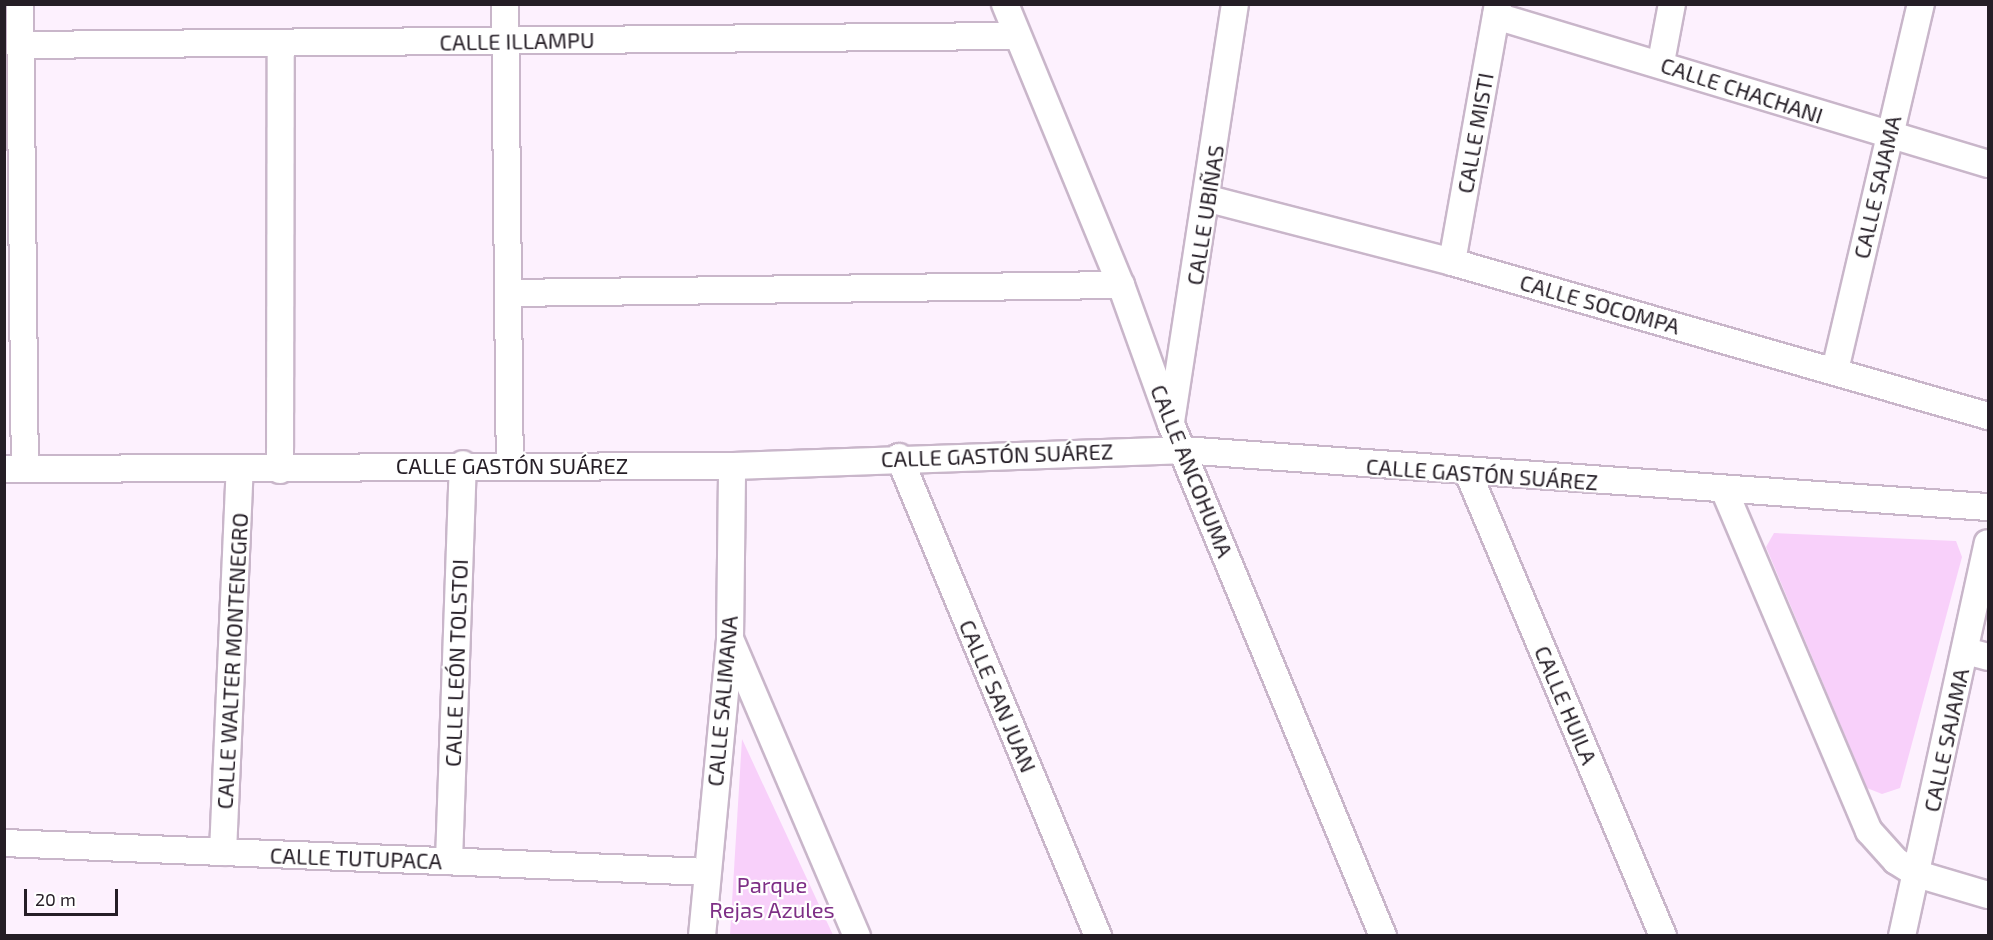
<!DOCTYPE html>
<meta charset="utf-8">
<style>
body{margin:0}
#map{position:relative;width:1993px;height:940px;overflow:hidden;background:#fdf1fe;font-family:"Exo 2",sans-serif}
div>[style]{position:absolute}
.green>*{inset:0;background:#f8d0fa}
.roads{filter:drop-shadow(2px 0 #c9b6ca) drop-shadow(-2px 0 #c9b6ca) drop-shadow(0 2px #c9b6ca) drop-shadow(0 -2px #c9b6ca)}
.street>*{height:26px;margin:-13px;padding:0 13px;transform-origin:13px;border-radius:13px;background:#fff}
span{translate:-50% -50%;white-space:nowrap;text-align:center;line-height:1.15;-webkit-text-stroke:4.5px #fff;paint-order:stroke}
.street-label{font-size:22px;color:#251e26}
.park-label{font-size:22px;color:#7e2f86}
.frame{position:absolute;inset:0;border:6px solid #251e26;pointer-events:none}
.scale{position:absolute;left:24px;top:889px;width:94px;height:27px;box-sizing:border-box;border:3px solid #251e26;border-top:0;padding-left:8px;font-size:18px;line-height:21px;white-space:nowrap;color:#251e26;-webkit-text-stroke:4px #fff;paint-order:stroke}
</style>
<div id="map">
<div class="green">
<div style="clip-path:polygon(1774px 533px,1956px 541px,1962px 557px,1900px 788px,1882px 794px,1867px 788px,1766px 547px)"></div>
<div style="clip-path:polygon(742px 739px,833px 935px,730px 935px)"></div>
</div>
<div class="roads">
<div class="street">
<div style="left:20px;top:4px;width:465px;rotate:89.4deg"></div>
<div style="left:505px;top:4px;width:460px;rotate:89.4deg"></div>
<div style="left:1005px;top:4px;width:304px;rotate:67.6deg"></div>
<div style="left:1121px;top:285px;width:148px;rotate:70.2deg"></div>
<div style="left:1171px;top:424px;width:554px;rotate:67.51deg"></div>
<div style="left:1496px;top:16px;width:514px;rotate:16.74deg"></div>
<div style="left:20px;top:45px;width:994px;rotate:-0.52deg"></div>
<div style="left:1661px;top:62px;width:59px;rotate:-79.3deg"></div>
<div style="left:1209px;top:199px;width:251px;rotate:14.5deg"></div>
<div style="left:1452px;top:262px;width:558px;rotate:16.03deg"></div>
<div style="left:1452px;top:262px;width:262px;rotate:-79.9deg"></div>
<div style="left:508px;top:293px;width:613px;rotate:-0.75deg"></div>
<div style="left:1835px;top:370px;width:376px;rotate:-76.8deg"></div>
<div style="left:1171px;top:422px;width:423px;rotate:-81.3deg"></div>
<div style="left:899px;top:457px;width:519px;rotate:67.44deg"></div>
<div style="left:4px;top:469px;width:728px;rotate:-0.24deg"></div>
<div style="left:732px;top:466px;width:450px;rotate:-2deg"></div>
<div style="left:1182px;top:450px;width:808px;rotate:4.05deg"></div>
<div style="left:280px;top:470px;width:427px;rotate:-89.9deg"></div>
<div style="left:1469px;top:475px;width:500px;rotate:67.18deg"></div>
<div style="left:1725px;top:492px;width:368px;rotate:67deg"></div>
<div style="left:1869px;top:831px;width:40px;rotate:48deg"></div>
<div style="left:1896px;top:861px;width:25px;rotate:32deg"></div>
<div style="left:1917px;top:874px;width:74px;rotate:16.5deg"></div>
<div style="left:731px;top:641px;width:321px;rotate:66.9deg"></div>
<div style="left:1966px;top:651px;width:23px;rotate:15deg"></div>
<div style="left:4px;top:843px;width:704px;rotate:2.36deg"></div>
<div style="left:223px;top:852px;width:382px;rotate:-87.5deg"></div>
<div style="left:449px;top:861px;width:397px;rotate:-88deg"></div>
<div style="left:702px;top:936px;width:298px;rotate:-84.6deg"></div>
<div style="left:730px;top:639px;width:173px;rotate:-89.3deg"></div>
<div style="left:1902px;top:936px;width:402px;rotate:-77.7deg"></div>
</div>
</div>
<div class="street-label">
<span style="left:517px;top:41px;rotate:-1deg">CALLE ILLAMPU</span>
<span style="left:1742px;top:90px;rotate:18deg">CALLE CHACHANI</span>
<span style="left:1475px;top:133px;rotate:-80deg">CALLE MISTI</span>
<span style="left:1877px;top:187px;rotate:-77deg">CALLE SAJAMA</span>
<span style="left:1205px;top:215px;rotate:-81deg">CALLE UBIÑAS</span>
<span style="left:1600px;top:304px;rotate:16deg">CALLE SOCOMPA</span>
<span style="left:997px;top:455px;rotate:-2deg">CALLE GASTÓN SUÁREZ</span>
<span style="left:512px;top:466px">CALLE GASTÓN SUÁREZ</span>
<span style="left:1192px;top:471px;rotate:68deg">CALLE ANCOHUMA</span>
<span style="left:1482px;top:474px;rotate:4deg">CALLE GASTÓN SUÁREZ</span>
<span style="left:232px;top:661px;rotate:-87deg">CALLE WALTER MONTENEGRO</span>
<span style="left:456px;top:663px;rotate:-88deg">CALLE LEÓN TOLSTOI</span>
<span style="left:998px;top:696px;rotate:67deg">CALLE SAN JUAN</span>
<span style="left:722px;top:701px;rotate:-85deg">CALLE SALIMANA</span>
<span style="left:1566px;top:705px;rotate:67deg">CALLE HUILA</span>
<span style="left:1946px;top:740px;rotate:-78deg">CALLE SAJAMA</span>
<span style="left:356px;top:858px;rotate:2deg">CALLE TUTUPACA</span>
</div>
<div class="park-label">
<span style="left:772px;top:897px">Parque<br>Rejas Azules</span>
</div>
<div class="frame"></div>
<div class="scale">20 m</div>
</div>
